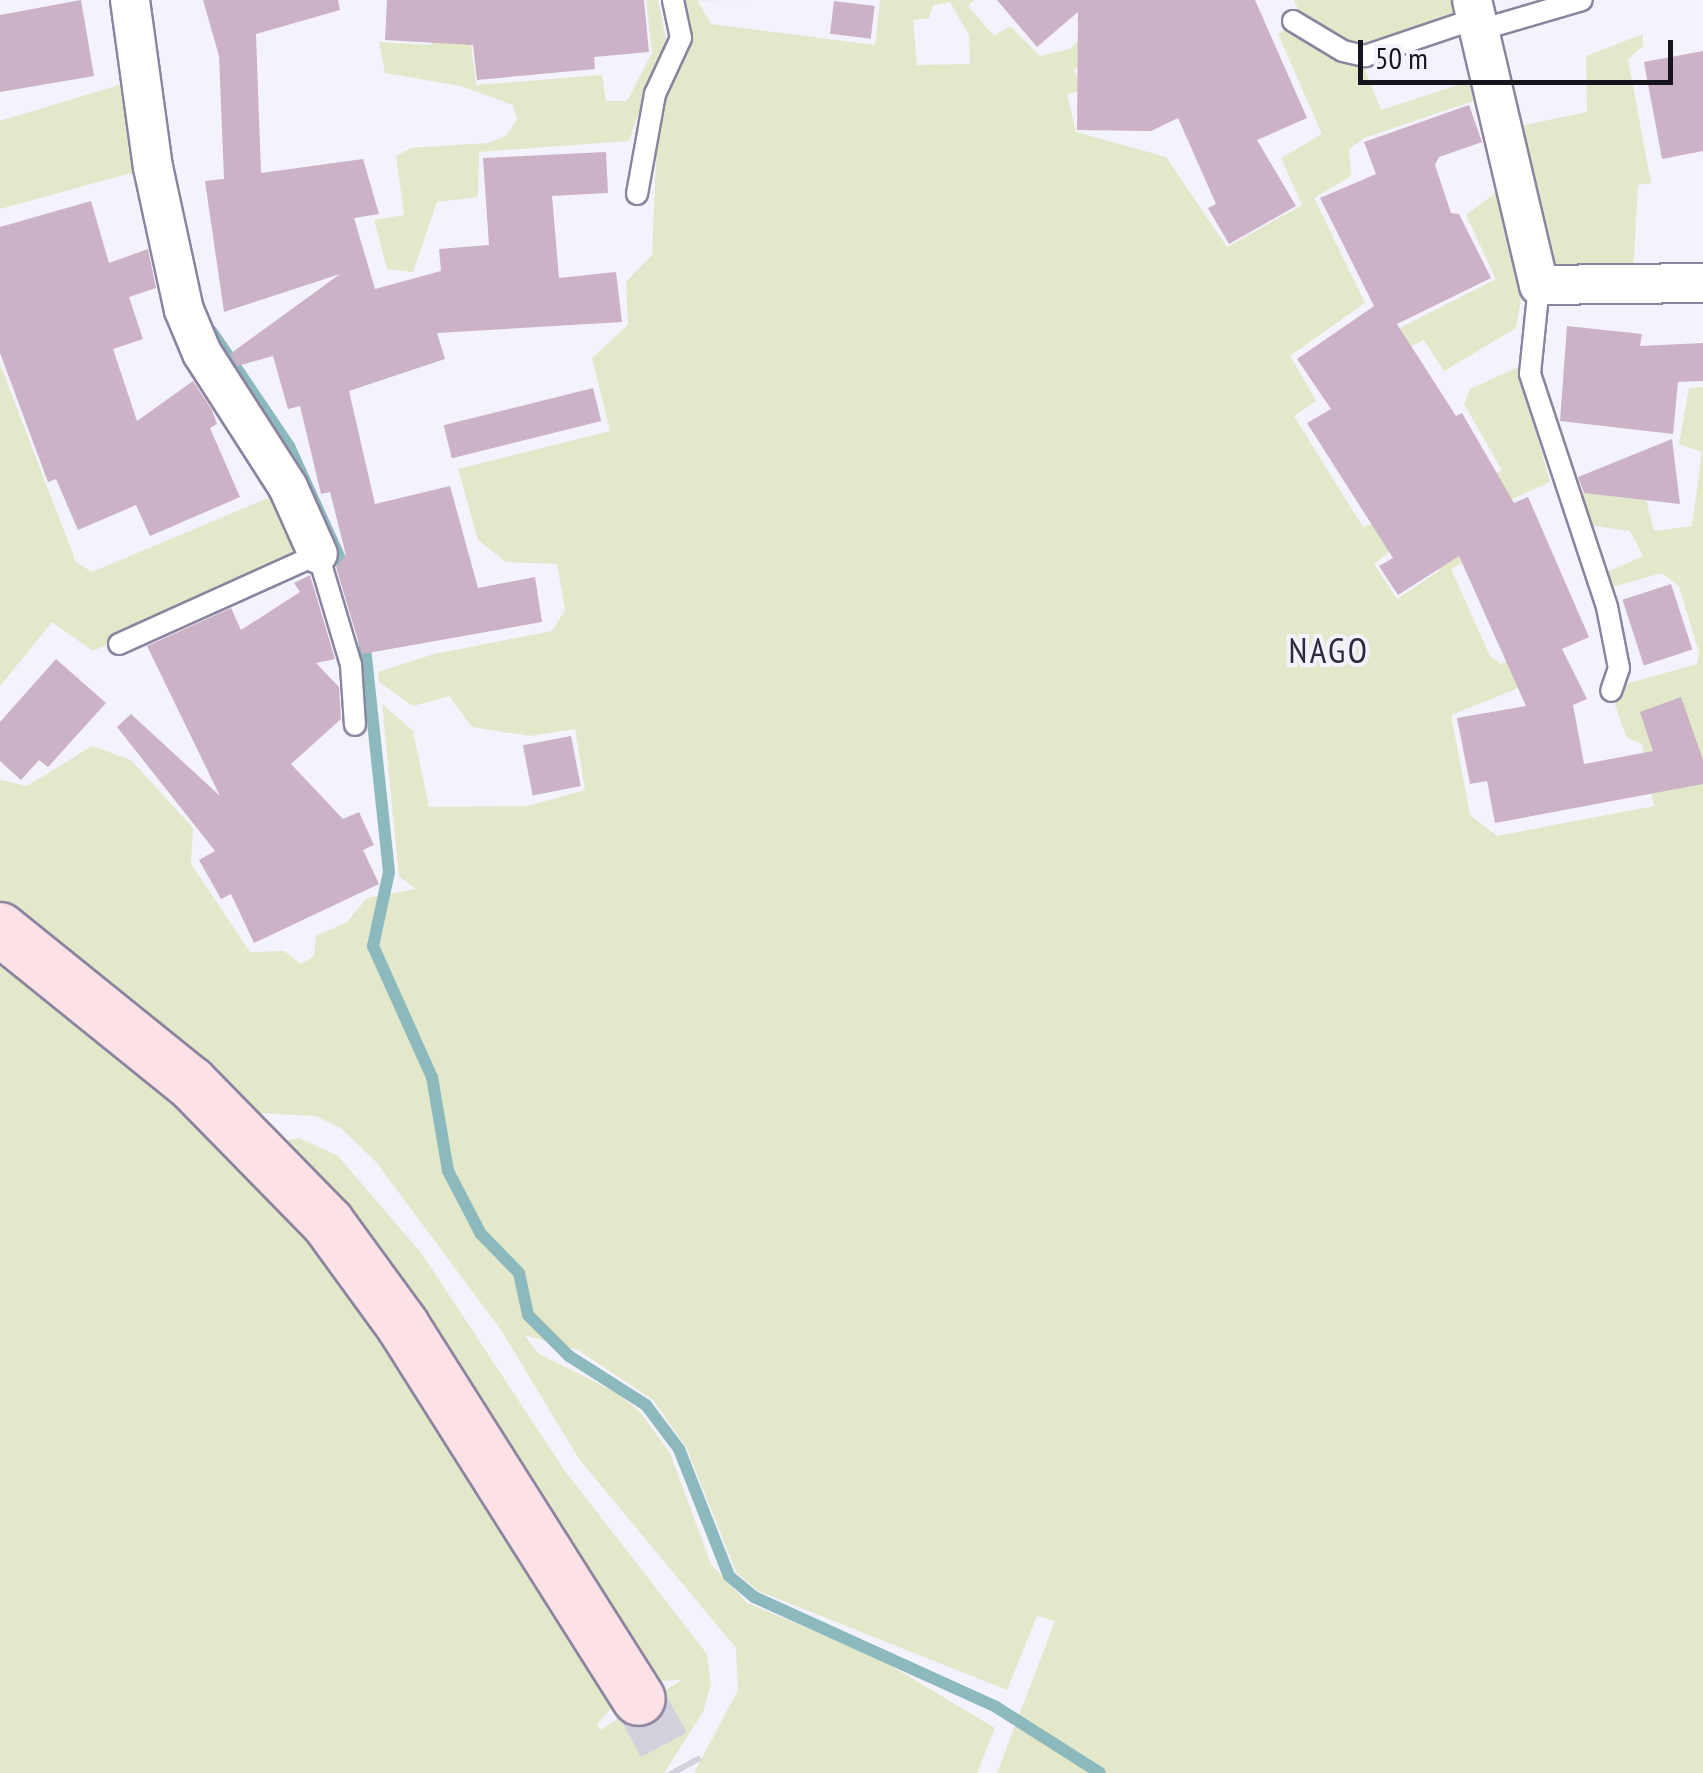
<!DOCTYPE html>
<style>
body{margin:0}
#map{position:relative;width:1703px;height:1773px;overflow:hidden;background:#f4f2fd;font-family:"PT Sans Narrow",sans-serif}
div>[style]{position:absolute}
.green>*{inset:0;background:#e2e8c9}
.stream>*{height:12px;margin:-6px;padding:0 6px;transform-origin:6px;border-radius:6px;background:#8cb9be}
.building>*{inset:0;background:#cbb2c7;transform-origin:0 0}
.secondary-tunnel>*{height:52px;margin-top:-26px;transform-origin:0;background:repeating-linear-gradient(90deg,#d3d1dc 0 52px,transparent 0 78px)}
.roads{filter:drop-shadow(2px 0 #8b849f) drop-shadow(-2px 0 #8b849f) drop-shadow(0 2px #8b849f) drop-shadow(0 -2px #8b849f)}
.lane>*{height:20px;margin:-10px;padding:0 10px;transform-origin:10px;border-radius:10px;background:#fff}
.street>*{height:38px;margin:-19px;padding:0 19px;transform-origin:19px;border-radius:19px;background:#fff}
.secondary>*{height:52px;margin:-26px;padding:0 26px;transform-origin:26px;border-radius:26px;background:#fce1e6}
span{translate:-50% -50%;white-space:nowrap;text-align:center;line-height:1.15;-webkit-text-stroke:8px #f4f2fd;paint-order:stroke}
.quarter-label{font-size:35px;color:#2f293f;letter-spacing:2.5px}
.scale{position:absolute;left:1358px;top:40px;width:315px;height:45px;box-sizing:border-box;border:5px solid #17141e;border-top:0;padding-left:12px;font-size:30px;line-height:35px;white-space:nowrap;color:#17141e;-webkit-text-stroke:8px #f4f2fd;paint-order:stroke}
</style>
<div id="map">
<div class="green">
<div style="clip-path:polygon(646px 0,658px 0,666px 38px,629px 141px,479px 152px,478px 197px,437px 202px,413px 272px,387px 269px,374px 220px,404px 215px,396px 156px,411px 148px,488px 143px,506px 136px,517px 119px,513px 105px,461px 86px,385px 73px,379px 42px,431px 45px,436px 30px,466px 4px,476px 85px,602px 75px,606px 101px,627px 101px,652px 53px)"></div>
<div style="clip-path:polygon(evenodd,683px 0,697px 0,711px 24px,875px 45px,880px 0,974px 0,968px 6px,994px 36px,1010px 26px,1040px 56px,1070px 49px,1104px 15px,1105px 49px,1073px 70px,1086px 90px,1067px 94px,1076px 132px,1166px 157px,1227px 247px,1302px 205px,1281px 158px,1322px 134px,1278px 34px,1289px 28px,1364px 67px,1381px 110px,1480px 78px,1485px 97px,1364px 138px,1349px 149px,1351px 176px,1314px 198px,1365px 303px,1290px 356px,1316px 401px,1294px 416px,1363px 527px,1380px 521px,1396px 547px,1374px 564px,1397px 599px,1439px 571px,1437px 562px,1466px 492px,1502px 470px,1464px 404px,1470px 389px,1518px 367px,1550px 482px,1505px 502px,1517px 533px,1451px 569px,1490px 656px,1501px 664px,1539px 649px,1516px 689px,1451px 715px,1470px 815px,1497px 836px,1654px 806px,1642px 744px,1627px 738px,1615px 705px,1625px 684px,1697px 664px,1699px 653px,1679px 586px,1662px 573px,1609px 588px,1607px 572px,1643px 556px,1630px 531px,1589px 525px,1578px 492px,1646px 500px,1654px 531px,1692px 526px,1702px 452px,1679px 444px,1689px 388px,1703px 387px,1703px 1773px,997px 1773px,1055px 1621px,1037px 1616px,1007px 1690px,758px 1591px,736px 1572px,686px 1447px,653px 1400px,578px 1350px,524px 1335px,539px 1354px,617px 1393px,640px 1412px,670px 1453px,711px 1564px,747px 1603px,876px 1657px,995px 1728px,977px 1773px,694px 1773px,738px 1690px,736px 1648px,579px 1459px,501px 1330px,376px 1162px,341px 1128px,316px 1116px,258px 1113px,0 900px,0 780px,27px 786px,92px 746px,131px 760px,193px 828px,191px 864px,250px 952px,284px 951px,301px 964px,314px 956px,316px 936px,347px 922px,367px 898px,416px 889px,399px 876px,382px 704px,413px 731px,429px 807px,527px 806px,585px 790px,575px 729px,530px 736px,472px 727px,449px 696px,413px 706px,379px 682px,378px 672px,434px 654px,552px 631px,565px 610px,557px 564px,506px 562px,478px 540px,458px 469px,610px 431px,592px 358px,628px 325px,626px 282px,652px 255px,657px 139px,667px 98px,693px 42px,683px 0,950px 2px,969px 35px,970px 64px,917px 65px,913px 20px,929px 18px,933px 5px,950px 2px)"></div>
<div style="clip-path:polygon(1294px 0,1461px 0,1457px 18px,1366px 48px,1347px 45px,1301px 17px)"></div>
<div style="clip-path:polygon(1643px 34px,1643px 46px,1628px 59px,1651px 183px,1638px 185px,1633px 276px,1550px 271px,1516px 127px,1587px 112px,1586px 56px)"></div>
<div style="clip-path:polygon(132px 81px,142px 170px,0 209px,0 121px)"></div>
<div style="clip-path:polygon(1501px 189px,1524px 281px,1516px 328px,1444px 371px,1424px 340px,1395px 355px,1384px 336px,1496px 279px,1466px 215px)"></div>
<div style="clip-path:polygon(0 364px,76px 562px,92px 572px,280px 493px,300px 542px,285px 560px,93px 651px,52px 622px,0 686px)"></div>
<div style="clip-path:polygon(0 953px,118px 1046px,312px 1232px,618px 1701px,597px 1724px,600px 1730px,682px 1680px,654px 1681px,285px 1141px,299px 1138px,338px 1156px,422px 1254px,565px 1471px,707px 1654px,711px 1684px,703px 1712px,664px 1773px,0 1773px)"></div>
</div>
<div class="stream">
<div style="left:212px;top:332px;width:138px;rotate:56deg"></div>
<div style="left:289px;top:446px;width:143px;rotate:65.6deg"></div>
<div style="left:364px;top:638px;width:235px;rotate:83.9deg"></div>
<div style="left:389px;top:872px;width:76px;rotate:102.2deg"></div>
<div style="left:373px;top:946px;width:144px;rotate:65.8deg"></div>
<div style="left:432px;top:1077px;width:95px;rotate:80.3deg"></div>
<div style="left:448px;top:1171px;width:71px;rotate:62.4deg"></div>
<div style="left:481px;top:1234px;width:54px;rotate:45.7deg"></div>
<div style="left:519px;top:1273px;width:43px;rotate:77.9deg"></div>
<div style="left:528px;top:1315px;width:58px;rotate:45deg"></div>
<div style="left:569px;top:1356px;width:91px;rotate:32.5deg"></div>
<div style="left:646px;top:1405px;width:55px;rotate:53.1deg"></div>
<div style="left:679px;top:1449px;width:136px;rotate:68.5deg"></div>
<div style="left:729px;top:1576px;width:33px;rotate:40deg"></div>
<div style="left:754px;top:1597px;width:266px;rotate:24.4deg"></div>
<div style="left:996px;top:1707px;width:123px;rotate:32.4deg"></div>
</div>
<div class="building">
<div style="clip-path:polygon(81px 0,94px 76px,0 92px,0 15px)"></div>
<div style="clip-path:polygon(203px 0,338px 0,340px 10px,256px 34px,261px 173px,363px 159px,379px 214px,354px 218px,375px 289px,441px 271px,439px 249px,489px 245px,483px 158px,606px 152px,608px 193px,552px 196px,559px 278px,616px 272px,622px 322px,437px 333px,445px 359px,349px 391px,375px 504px,450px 486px,478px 588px,535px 577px,542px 622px,362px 654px,336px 567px,346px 555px,330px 492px,321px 494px,300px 406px,288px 409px,273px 356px,237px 366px,230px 354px,340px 274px,224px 312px,205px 181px,224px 179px,219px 56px)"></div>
<div style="clip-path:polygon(387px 0,644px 0,649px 52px,594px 57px,595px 69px,477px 80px,473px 45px,385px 40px)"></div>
<div style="clip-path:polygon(997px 0,1255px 0,1307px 118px,1257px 140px,1296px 206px,1229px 244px,1208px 208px,1216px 204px,1178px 118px,1151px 131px,1077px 130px,1078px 12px,1037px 47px)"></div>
<div style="left:834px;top:1px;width:41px;height:33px;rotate:7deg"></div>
<div style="clip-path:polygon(1703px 51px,1703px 151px,1662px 159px,1644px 62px)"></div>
<div style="clip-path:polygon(1469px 105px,1482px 142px,1439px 157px,1435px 165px,1451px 213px,1459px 214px,1491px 278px,1397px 324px,1456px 416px,1462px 413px,1514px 503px,1528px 497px,1589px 637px,1562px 649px,1587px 699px,1573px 705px,1584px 764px,1653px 751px,1640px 712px,1681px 697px,1703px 760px,1703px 784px,1495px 823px,1487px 781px,1470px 784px,1457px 718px,1526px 706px,1459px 556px,1398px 595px,1379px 566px,1393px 558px,1307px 423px,1331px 409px,1297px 359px,1374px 306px,1320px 198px,1376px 174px,1364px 142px)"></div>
<div style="clip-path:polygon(91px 201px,109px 263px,148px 249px,156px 288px,129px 297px,143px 339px,113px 349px,137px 421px,193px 381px,212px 410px,217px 424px,210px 428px,240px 497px,150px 536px,136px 505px,78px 530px,56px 479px,48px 482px,0 353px,0 227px)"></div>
<div style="clip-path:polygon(1567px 326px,1642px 334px,1640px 346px,1703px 343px,1703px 381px,1678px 382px,1673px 434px,1560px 421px)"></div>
<div style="left:593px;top:388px;width:34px;height:154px;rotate:76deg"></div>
<div style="clip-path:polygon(1672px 439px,1680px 504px,1584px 493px,1578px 477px)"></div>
<div style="clip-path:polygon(310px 575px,335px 659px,316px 663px,339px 687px,341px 719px,291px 764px,343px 819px,359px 812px,374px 845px,363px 850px,379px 884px,254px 943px,231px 894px,221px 899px,199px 860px,215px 851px,117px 727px,131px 714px,220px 796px,147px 646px,231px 608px,241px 630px,300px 592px,294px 583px)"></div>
<div style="left:1671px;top:584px;width:69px;height:51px;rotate:72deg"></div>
<div style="clip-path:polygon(56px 659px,106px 703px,48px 767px,39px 760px,21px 780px,0 761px,0 722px)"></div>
<div style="left:571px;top:736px;width:51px;height:49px;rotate:79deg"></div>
</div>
<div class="secondary-tunnel">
<div style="left:639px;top:1699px;width:84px;rotate:61.6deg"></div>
</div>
<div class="roads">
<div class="lane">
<div style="left:1293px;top:21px;width:58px;rotate:31deg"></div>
<div style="left:1343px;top:51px;width:23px;rotate:13deg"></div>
<div style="left:1365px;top:56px;width:118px;rotate:-18.7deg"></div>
<div style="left:1480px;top:30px;width:106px;rotate:-16.4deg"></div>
<div style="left:637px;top:194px;width:102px;rotate:-79.8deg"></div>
<div style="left:655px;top:94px;width:62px;rotate:-65.1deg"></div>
<div style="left:681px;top:38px;width:39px;rotate:-102deg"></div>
<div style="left:1539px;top:285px;width:89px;rotate:95.8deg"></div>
<div style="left:1530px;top:374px;width:245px;rotate:71.7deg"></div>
<div style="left:1607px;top:607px;width:62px;rotate:78.9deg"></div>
<div style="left:1619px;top:668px;width:24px;rotate:109deg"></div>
<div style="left:119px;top:644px;width:218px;rotate:-24.3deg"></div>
<div style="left:318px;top:554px;width:116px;rotate:73.4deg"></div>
<div style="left:351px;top:665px;width:60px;rotate:86.2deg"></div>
</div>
<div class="street">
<div style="left:130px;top:0;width:169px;rotate:82.2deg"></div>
<div style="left:153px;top:167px;width:146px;rotate:77.8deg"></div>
<div style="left:184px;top:310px;width:47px;rotate:67.3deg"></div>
<div style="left:202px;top:353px;width:159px;rotate:57.3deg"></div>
<div style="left:288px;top:487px;width:73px;rotate:65.9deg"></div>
<div style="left:1472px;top:0;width:293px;rotate:76.8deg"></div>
<div style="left:1539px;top:285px;width:164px;rotate:-0.7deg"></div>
</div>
<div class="secondary">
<div style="left:0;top:929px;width:245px;rotate:38.9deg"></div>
<div style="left:191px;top:1083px;width:196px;rotate:45.6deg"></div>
<div style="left:328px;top:1223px;width:127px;rotate:53.9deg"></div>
<div style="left:403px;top:1326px;width:441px;rotate:57.7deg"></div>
</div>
</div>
<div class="quarter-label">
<span style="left:1329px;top:650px">NAGO</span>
</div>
<div class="scale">50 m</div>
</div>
